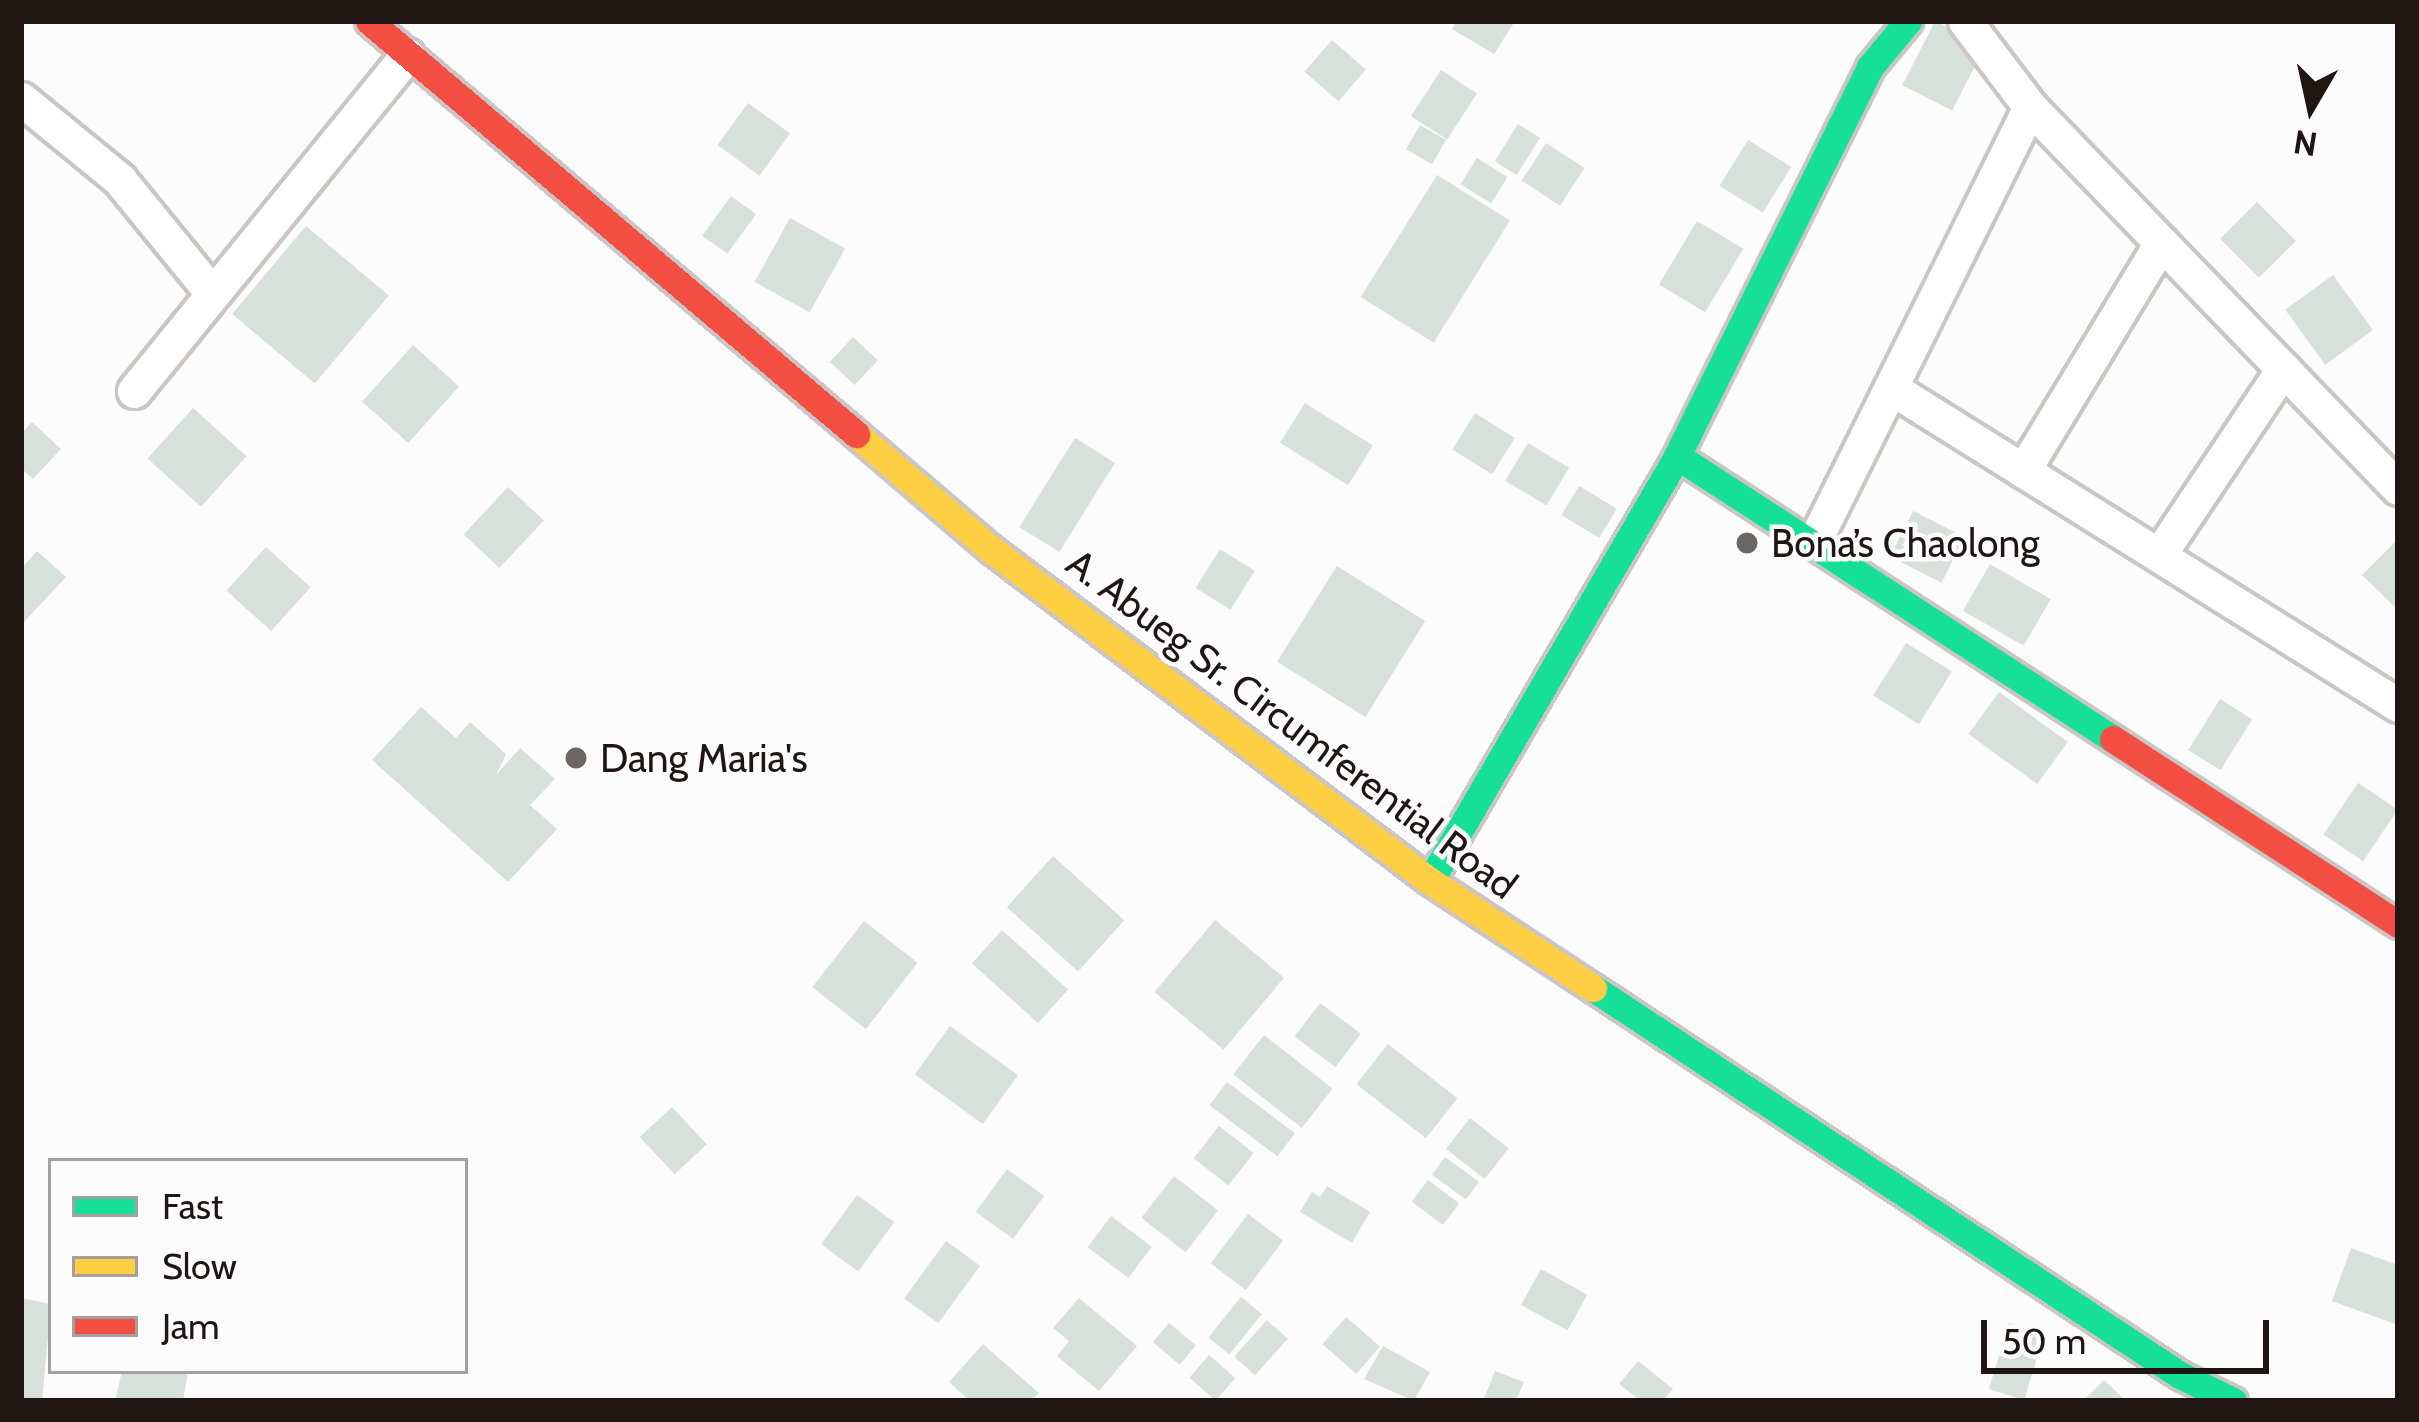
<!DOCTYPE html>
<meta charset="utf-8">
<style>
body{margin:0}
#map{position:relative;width:2419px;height:1422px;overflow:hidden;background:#fcfcfc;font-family:Cabin,sans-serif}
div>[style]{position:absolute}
.building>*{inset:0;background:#d7e0da;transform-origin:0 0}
.roads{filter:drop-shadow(3px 0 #cbc6c5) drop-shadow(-3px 0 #cbc6c5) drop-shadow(0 3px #cbc6c5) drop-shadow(0 -3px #cbc6c5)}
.street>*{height:33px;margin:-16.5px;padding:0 16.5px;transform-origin:16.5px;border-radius:16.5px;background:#fff}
.fast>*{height:27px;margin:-13.5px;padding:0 13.5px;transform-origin:13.5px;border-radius:13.5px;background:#16e098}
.slow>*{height:27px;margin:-13.5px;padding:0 13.5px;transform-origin:13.5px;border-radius:13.5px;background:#ffcf43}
.jam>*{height:27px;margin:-13.5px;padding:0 13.5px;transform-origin:13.5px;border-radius:13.5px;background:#f24e42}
.dots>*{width:33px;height:33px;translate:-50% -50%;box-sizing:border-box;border:6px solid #fcfcfc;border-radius:50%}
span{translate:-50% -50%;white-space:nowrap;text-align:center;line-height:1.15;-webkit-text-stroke:9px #fcfcfc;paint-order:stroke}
.poi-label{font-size:39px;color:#1f1614}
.left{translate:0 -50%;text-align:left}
.street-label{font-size:39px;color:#1f1614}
.frame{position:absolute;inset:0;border:24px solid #1f1614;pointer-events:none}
.legend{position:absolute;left:48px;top:1158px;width:420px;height:216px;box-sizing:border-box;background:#fcfcfc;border:3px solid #a4a09f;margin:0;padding:15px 21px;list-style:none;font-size:36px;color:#1f1614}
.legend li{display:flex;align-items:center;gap:24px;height:60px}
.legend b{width:60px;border:3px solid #a4a09f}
.north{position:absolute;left:2251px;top:48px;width:120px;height:120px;-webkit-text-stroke:9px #fcfcfc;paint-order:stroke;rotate:189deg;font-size:33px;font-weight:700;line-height:48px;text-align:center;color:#1f1614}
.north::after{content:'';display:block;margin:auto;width:42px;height:54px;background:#1f1614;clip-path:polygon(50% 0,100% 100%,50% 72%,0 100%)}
.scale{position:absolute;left:1981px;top:1320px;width:288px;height:54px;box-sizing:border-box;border:6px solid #1f1614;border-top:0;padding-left:15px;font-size:36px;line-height:42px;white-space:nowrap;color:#1f1614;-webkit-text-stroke:9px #fcfcfc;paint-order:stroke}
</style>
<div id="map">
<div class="building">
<div style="clip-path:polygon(1457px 21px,1515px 21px,1494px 54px,1452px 29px)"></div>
<div style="left:1935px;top:21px;width:56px;height:72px;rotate:27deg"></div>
<div style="left:1332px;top:40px;width:45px;height:42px;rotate:41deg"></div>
<div style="left:1441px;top:70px;width:43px;height:55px;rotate:33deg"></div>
<div style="left:748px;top:103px;width:52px;height:52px;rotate:36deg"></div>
<div style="left:1518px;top:124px;width:26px;height:44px;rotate:32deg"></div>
<div style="left:1420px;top:125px;width:30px;height:28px;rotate:30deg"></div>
<div style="left:1748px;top:140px;width:51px;height:54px;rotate:32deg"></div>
<div style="left:1546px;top:143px;width:46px;height:45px;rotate:33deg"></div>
<div style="left:1477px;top:158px;width:36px;height:31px;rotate:32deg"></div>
<div style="left:1437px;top:175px;width:86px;height:144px;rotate:32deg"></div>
<div style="left:731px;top:196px;width:31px;height:49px;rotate:36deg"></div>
<div style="left:2257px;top:202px;width:55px;height:52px;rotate:45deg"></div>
<div style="left:790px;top:218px;width:63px;height:73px;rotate:29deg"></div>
<div style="left:1697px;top:221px;width:54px;height:74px;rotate:31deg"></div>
<div style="left:306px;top:226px;width:108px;height:115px;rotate:40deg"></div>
<div style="left:2333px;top:275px;width:68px;height:59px;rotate:54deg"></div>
<div style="left:853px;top:337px;width:34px;height:34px;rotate:43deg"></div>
<div style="left:413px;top:345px;width:62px;height:76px;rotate:42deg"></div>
<div style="left:1305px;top:403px;width:80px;height:47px;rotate:32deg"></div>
<div style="left:193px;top:408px;width:72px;height:68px;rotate:42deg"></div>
<div style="left:1475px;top:413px;width:47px;height:43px;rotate:32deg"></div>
<div style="clip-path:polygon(32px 422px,61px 449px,33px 479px,21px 468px,21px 434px)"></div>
<div style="left:1075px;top:438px;width:47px;height:105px;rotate:32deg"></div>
<div style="left:1528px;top:443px;width:48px;height:44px;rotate:31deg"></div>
<div style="left:1579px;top:486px;width:44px;height:34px;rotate:31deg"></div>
<div style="left:508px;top:487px;width:49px;height:65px;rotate:43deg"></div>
<div style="left:1913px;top:511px;width:58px;height:51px;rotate:27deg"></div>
<div style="clip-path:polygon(2398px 539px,2398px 610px,2362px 575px)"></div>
<div style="left:266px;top:547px;width:60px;height:59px;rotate:42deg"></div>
<div style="left:1220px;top:549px;width:41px;height:46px;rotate:32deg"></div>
<div style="clip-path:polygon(37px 551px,66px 577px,23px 623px,21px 569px)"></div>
<div style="left:1990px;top:564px;width:70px;height:54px;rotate:30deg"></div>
<div style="left:1337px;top:566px;width:104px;height:113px;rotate:32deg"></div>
<div style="left:1906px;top:643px;width:54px;height:62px;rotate:32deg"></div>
<div style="left:1999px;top:692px;width:85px;height:52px;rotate:36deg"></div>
<div style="left:2220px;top:699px;width:38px;height:60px;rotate:32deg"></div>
<div style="clip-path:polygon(421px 707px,456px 738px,470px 722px,506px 754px,496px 775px,520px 748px,555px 779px,530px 805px,557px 829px,508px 882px,372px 760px)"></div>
<div style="left:2358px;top:783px;width:48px;height:62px;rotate:34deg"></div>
<div style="left:1053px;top:856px;width:96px;height:69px;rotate:42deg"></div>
<div style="left:1215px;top:920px;width:90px;height:94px;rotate:40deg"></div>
<div style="left:864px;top:921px;width:68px;height:84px;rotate:38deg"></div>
<div style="left:1002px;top:930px;width:89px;height:45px;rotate:42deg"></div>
<div style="left:1320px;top:1003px;width:51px;height:42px;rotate:37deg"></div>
<div style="left:950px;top:1026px;width:84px;height:60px;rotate:36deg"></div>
<div style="left:1264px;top:1035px;width:87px;height:50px;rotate:38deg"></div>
<div style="left:1388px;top:1044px;width:88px;height:51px;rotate:38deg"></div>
<div style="left:1227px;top:1082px;width:85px;height:29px;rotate:37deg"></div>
<div style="left:672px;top:1107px;width:51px;height:44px;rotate:47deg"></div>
<div style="left:1470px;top:1118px;width:49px;height:39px;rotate:38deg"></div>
<div style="left:1219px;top:1126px;width:44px;height:41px;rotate:38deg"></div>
<div style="left:1445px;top:1157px;width:42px;height:22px;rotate:36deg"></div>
<div style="left:1007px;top:1169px;width:46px;height:53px;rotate:36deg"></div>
<div style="left:1174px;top:1176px;width:56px;height:53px;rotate:38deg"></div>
<div style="left:1428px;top:1180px;width:39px;height:27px;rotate:37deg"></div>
<div style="clip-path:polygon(1327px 1186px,1370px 1212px,1352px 1243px,1300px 1212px,1312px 1192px,1320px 1197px)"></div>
<div style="left:857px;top:1195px;width:46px;height:61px;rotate:36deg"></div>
<div style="left:1248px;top:1214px;width:44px;height:62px;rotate:37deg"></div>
<div style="left:1111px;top:1216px;width:51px;height:39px;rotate:37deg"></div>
<div style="left:946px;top:1241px;width:42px;height:71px;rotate:36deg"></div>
<div style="clip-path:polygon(2351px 1248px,2398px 1265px,2398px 1325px,2332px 1301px)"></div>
<div style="left:1541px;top:1269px;width:53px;height:41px;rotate:29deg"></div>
<div style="left:1241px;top:1297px;width:27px;height:52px;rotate:39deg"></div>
<div style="clip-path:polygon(21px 1298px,51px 1304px,42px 1401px,21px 1401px)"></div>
<div style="clip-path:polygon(1079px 1298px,1137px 1346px,1099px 1391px,1057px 1356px,1069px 1341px,1053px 1328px)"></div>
<div style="left:1346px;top:1317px;width:45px;height:36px;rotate:41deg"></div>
<div style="left:1267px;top:1320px;width:28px;height:49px;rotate:42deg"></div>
<div style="left:1169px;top:1323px;width:35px;height:25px;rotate:40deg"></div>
<div style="left:2009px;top:1323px;width:37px;height:69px;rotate:17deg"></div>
<div style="clip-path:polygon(983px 1344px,1039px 1393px,1031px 1401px,970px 1401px,949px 1382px)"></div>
<div style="clip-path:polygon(1383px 1346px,1430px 1372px,1414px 1401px,1364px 1379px)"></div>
<div style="left:1209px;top:1355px;width:35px;height:30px;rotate:41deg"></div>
<div style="clip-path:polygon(1638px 1361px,1673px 1389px,1663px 1401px,1641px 1401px,1619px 1384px)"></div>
<div style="clip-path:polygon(122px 1371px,188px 1371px,183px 1401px,115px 1401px)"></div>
<div style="clip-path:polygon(1495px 1371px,1524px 1382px,1516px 1401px,1483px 1401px)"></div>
<div style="clip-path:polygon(2104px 1380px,2126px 1401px,2083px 1401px)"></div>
</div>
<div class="roads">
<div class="street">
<div style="left:1965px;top:21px;width:108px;rotate:52.9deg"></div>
<div style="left:2030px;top:107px;width:530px;rotate:45.99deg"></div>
<div style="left:21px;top:99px;width:127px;rotate:39.2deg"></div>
<div style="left:119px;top:179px;width:147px;rotate:50.8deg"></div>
<div style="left:1891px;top:388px;width:598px;rotate:32.02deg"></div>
<div style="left:134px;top:391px;width:433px;rotate:-50.9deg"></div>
<div style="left:2023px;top:471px;width:267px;rotate:-58.8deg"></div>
<div style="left:1816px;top:538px;width:481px;rotate:-63.6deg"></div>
<div style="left:2159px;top:555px;width:224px;rotate:-56.3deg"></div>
</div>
<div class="fast">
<div style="left:1677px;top:456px;width:520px;rotate:32.99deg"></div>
<div style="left:1430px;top:881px;width:492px;rotate:-59.8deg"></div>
<div style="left:1677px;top:456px;width:434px;rotate:-63.6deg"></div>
<div style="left:1870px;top:67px;width:60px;rotate:-50.4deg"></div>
<div style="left:1593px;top:988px;width:703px;rotate:33.4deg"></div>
<div style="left:2180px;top:1375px;width:59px;rotate:26.1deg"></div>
</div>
<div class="slow">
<div style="left:856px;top:434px;width:179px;rotate:40.5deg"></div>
<div style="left:992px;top:550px;width:549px;rotate:37.08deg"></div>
<div style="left:1430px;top:881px;width:195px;rotate:33.3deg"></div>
</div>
<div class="jam">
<div style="left:369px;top:21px;width:639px;rotate:40.3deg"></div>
<div style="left:2113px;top:739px;width:340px;rotate:33deg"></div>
</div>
</div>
<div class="dots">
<div style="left:1747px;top:543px;background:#6c6665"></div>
<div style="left:576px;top:758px;background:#6c6665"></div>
</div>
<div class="poi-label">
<span class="left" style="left:1771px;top:543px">Bona’s Chaolong</span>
<span class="left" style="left:600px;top:758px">Dang Maria's</span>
</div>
<div class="street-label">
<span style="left:1292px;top:724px;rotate:37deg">A. Abueg Sr. Circumferential Road</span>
</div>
<div class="frame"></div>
<ul class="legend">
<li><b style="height:15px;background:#16e098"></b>Fast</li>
<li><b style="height:15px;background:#ffcf43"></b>Slow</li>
<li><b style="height:15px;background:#f24e42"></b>Jam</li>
</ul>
<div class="north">N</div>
<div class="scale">50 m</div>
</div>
